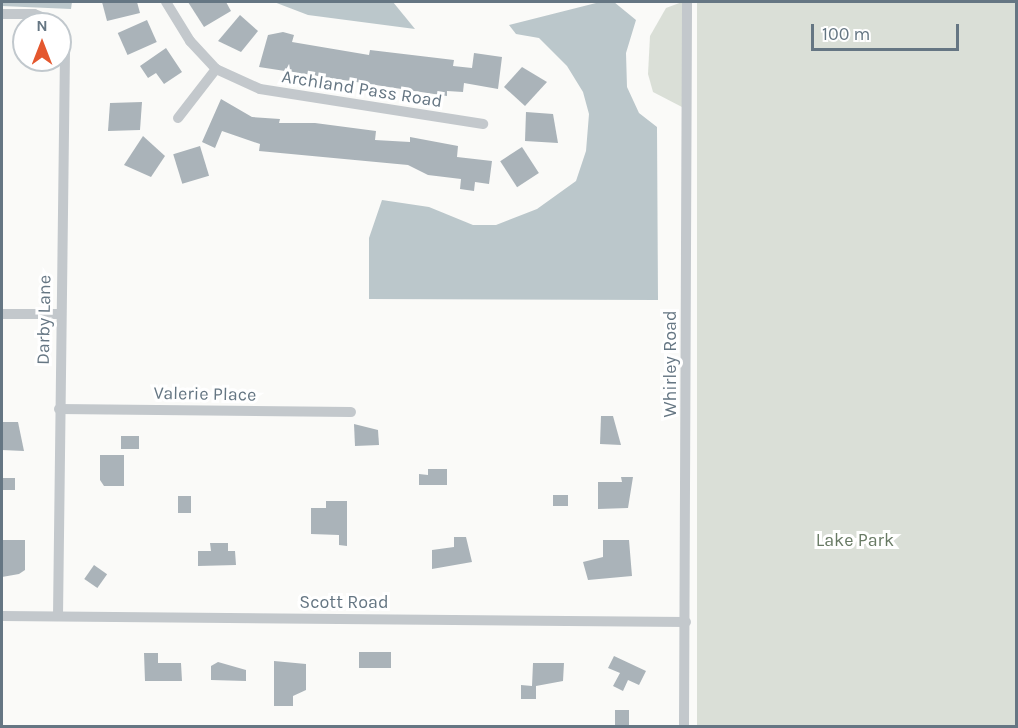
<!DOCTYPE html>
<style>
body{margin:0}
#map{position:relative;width:1018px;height:728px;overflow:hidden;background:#fafaf8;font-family:Karla,sans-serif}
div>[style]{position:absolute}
.green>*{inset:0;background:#dadfd7;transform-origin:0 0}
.water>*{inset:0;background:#bbc7cb}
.building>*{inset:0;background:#aab3b9;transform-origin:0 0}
.minor>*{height:10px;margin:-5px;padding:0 5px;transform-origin:5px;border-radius:5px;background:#c3c8cc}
span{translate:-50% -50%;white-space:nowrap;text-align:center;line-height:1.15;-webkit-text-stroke:6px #fff;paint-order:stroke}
.street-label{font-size:18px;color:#657683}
.park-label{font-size:18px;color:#687a64}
.frame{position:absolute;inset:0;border:3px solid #657683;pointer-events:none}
.north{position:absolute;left:12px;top:12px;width:60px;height:60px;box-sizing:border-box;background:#fff;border:2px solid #c1c8cd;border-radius:50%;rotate:0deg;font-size:16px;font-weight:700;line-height:24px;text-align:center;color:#657683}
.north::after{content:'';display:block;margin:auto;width:21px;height:27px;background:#e4572e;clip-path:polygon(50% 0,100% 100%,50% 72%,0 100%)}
.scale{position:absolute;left:811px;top:24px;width:148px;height:27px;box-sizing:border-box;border:3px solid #657683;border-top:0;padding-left:8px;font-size:18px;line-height:21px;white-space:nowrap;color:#657683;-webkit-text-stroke:4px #fff;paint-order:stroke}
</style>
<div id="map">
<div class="green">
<div style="clip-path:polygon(682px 2px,682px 107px,653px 92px,648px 74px,650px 36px,666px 8px)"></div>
<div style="left:697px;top:2px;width:319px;height:724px"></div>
</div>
<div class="water">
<div style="clip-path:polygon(2px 2px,72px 2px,71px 9px,2px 6px)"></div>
<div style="clip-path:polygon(274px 2px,393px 2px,415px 29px,308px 15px)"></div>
<div style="clip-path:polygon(600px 2px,614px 2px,636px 20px,626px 53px,627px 87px,639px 113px,657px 127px,658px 300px,369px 299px,369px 238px,382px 200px,429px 207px,473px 225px,496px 225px,537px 209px,576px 181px,586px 151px,589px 114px,583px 92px,567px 66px,539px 38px,516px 34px,509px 25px)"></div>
</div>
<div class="building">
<div style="clip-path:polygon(102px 2px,137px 2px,140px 13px,107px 21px)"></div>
<div style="clip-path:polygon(188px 2px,226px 2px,231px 11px,204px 27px)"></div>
<div style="clip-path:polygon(240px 15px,258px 31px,241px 52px,218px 41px)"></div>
<div style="left:147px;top:20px;width:24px;height:32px;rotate:66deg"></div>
<div style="clip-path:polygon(283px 32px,294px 35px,292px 42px,369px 55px,370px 50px,454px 60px,453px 66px,472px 68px,474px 53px,502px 57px,498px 89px,464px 83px,463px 92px,447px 91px,447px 96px,259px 67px,268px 35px)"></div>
<div style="clip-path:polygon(166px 48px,182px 72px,164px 84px,156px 73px,148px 78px,140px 66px)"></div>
<div style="clip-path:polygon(522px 67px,547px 82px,525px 106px,504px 87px)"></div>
<div style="clip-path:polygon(221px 99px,252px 117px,280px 119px,279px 123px,315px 123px,376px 131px,375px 140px,410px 142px,410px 137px,458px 146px,457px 157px,492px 161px,489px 184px,475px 182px,474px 191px,460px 189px,461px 179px,428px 175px,408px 165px,259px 151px,260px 144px,222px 131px,215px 148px,202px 142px)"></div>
<div style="clip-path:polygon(142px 102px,140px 130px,108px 131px,110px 103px)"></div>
<div style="clip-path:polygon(526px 112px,553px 114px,558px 143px,525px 141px)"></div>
<div style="clip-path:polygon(143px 136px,165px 156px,151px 177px,124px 165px)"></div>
<div style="left:200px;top:146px;width:31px;height:28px;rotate:73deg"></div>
<div style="left:522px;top:147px;width:31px;height:26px;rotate:57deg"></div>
<div style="clip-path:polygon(601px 416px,613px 416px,621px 445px,600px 444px)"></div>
<div style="clip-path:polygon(2px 422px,18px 422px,24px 451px,2px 450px)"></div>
<div style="clip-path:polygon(354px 424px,378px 430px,379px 445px,355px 446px)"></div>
<div style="left:121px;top:436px;width:18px;height:13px"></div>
<div style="clip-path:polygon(100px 455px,124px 455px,124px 486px,104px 486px,100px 480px)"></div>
<div style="clip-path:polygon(428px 469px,447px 469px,447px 485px,419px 485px,419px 474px,428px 475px)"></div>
<div style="clip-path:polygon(621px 477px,633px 477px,628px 508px,598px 509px,598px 482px,622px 482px)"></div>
<div style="left:15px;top:478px;width:12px;height:13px;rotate:90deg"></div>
<div style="left:553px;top:495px;width:15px;height:11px"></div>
<div style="left:178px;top:496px;width:13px;height:17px"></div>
<div style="clip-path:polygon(326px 501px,347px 501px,347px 546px,339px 545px,339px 535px,311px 534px,311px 508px,326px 508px)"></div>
<div style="clip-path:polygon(454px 537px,466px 537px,472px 562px,432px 569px,432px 550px,454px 547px)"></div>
<div style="clip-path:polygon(2px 540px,25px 540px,25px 570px,19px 574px,2px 577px)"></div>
<div style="clip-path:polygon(603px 540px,629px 540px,632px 576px,588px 580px,583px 562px,603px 557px)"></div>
<div style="clip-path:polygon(210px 543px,228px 543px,228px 551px,235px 551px,236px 565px,198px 566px,198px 551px,211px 551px)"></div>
<div style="left:94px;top:565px;width:16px;height:17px;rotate:35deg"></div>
<div style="left:391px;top:652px;width:16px;height:32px;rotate:90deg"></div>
<div style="clip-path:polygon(144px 653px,158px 653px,158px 663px,181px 663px,182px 681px,145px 681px)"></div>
<div style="clip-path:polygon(614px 656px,646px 671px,639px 685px,628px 680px,623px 691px,613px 686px,620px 673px,608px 668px)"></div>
<div style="clip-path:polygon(274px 661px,306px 664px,306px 690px,293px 696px,293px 706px,274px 706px)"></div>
<div style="clip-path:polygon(218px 662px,246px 670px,246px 681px,211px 680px,211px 666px)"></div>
<div style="clip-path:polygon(533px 663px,564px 663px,563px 681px,536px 686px,536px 699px,521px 699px,521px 685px,532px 686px)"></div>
<div style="left:629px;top:710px;width:16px;height:14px;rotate:90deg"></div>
</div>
<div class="minor">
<div style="left:166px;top:2px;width:46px;rotate:58.4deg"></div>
<div style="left:190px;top:41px;width:38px;rotate:47deg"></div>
<div style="left:216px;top:69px;width:48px;rotate:24.4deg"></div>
<div style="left:260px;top:89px;width:226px;rotate:8.9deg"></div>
<div style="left:2px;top:14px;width:32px"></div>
<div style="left:34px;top:14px;width:27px;rotate:22deg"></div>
<div style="left:178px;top:118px;width:62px;rotate:-52.2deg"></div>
<div style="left:2px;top:314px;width:59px"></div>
<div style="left:59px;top:409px;width:292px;rotate:0.6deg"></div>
<div style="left:2px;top:616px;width:684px;rotate:0.5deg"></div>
<div style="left:58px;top:616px;width:566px;rotate:-89.29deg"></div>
<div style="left:65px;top:50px;width:25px;rotate:-102deg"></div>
<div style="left:684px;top:726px;width:724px;rotate:-89.76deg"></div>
</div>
<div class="street-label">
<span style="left:362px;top:89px;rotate:9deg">Archland Pass Road</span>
<span style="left:44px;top:320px;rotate:-89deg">Darby Lane</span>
<span style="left:670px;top:364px;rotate:-90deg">Whirley Road</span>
<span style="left:205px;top:394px;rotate:1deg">Valerie Place</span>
<span style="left:344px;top:602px">Scott Road</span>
</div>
<div class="park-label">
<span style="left:855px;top:540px">Lake Park</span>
</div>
<div class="frame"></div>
<div class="north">N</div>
<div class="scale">100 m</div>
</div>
